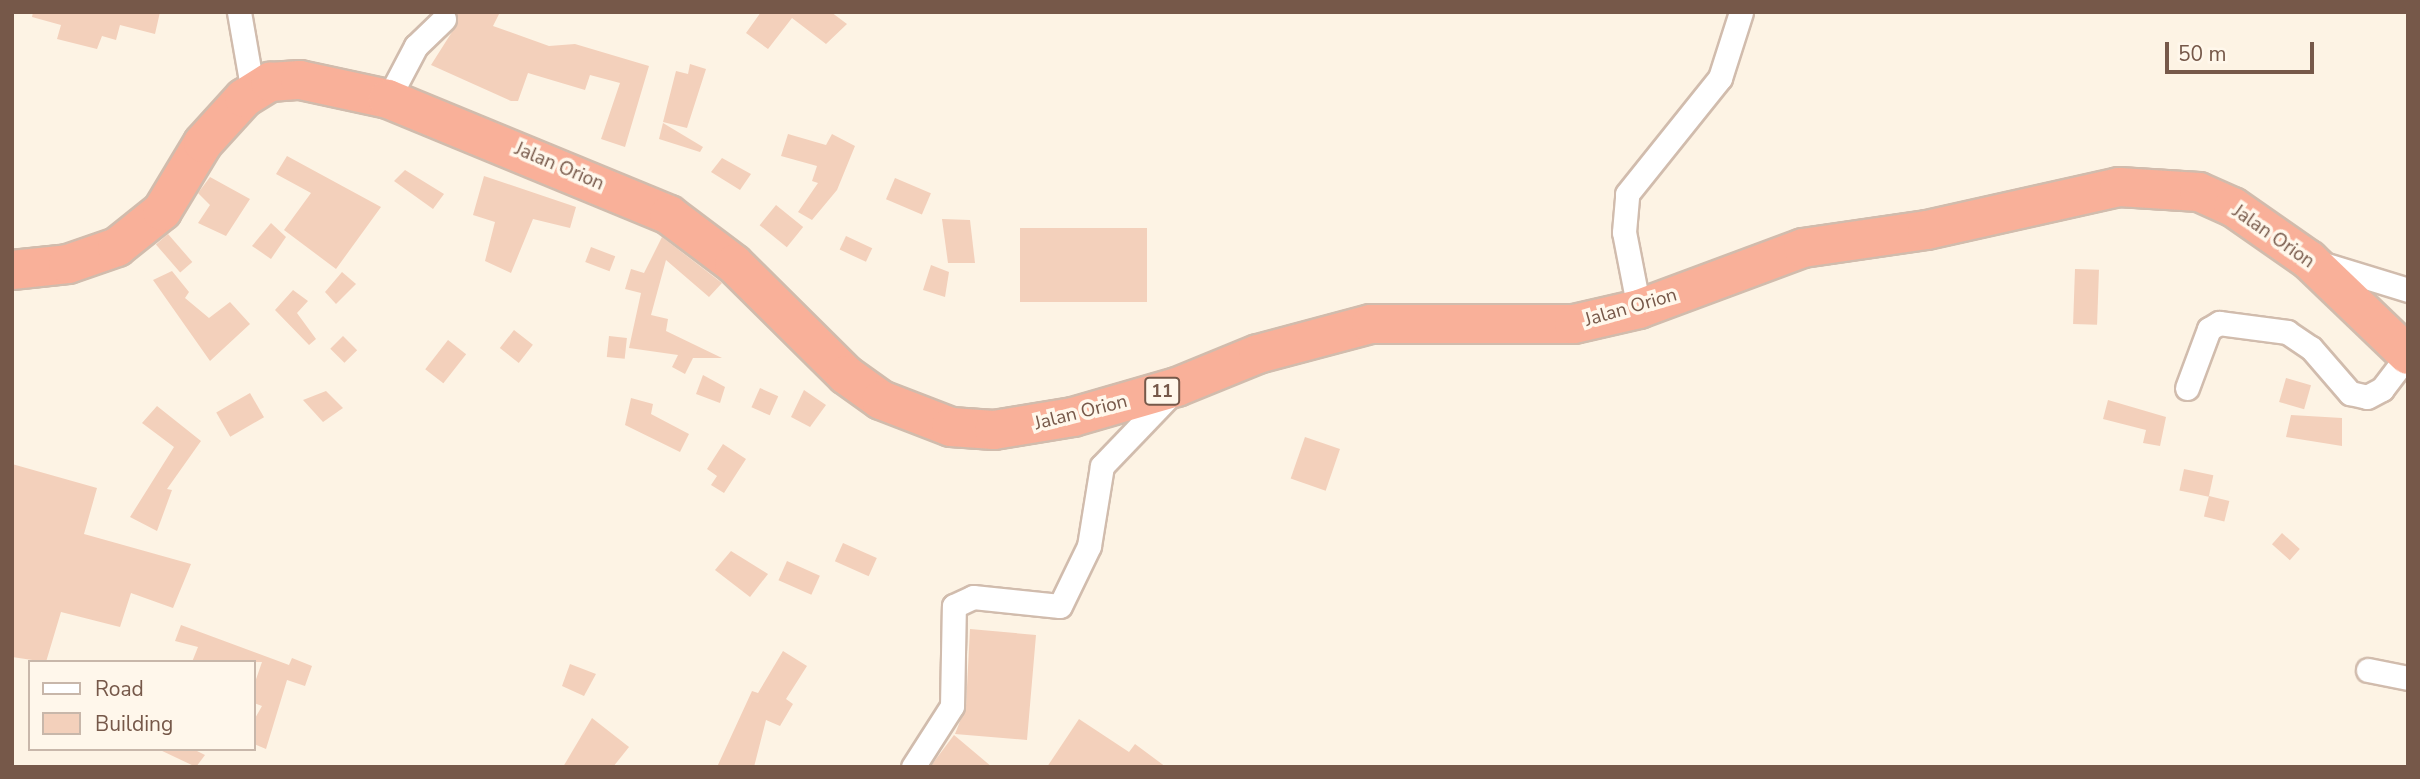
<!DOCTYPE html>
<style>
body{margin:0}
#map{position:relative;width:2420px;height:779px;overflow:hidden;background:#fdf3e4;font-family:"Nunito Sans",sans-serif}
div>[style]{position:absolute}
.building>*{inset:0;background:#f3d0bb;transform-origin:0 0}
.roads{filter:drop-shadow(2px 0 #d1bcad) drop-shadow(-2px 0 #d1bcad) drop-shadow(0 2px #d1bcad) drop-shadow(0 -2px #d1bcad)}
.street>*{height:23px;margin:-11.5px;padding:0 11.5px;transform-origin:11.5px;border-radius:11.5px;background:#fff}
.highway>*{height:38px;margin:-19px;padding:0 19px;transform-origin:19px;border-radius:19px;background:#f9b099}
span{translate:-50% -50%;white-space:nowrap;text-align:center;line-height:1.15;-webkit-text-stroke:7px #fff7eb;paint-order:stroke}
.shield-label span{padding:2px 5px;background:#fff7eb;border:2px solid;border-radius:5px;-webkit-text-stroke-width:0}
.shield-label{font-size:18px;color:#765849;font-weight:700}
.street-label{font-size:19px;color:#765849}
.frame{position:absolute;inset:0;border:14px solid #765849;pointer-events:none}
.legend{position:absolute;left:28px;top:660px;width:228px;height:91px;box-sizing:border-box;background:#fff7eb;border:2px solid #c8b7aa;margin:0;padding:9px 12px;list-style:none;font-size:21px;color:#765849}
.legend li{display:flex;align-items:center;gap:14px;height:35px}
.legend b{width:35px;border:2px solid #c8b7aa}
.scale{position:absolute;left:2165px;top:42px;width:149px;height:32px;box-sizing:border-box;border:4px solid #765849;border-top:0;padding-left:9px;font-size:21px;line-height:24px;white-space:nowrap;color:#765849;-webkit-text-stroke:5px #fff7eb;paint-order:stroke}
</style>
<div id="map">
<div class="building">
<div style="clip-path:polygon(33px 12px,160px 12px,155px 34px,120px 25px,116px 40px,102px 36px,97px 49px,57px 39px,61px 25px,32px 17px)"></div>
<div style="clip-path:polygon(456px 12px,500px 12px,493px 26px,549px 46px,575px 44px,649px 66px,625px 147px,601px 139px,620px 83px,590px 75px,585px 90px,528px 73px,518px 101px,511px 101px,431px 65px,457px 24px)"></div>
<div style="clip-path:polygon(761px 12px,831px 12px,847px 24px,826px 44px,792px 18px,768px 49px,746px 33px)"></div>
<div style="clip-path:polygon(690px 64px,706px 69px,687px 128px,663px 122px,676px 71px,688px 74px)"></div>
<div style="clip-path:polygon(663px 123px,703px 147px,700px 152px,659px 139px)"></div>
<div style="clip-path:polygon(788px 134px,826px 145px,832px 134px,855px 146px,837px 190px,812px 220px,798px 212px,818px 183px,812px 181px,817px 166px,781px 156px)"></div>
<div style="clip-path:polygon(287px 156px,381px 207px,336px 269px,284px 230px,311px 193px,276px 174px)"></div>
<div style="clip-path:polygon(722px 158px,751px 174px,740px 190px,711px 172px)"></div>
<div style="clip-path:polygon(405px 170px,444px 194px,433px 209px,394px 181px)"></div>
<div style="clip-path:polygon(484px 176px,576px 207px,570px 228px,533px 219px,511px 273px,485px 261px,495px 222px,473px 215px)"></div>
<div style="clip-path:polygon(210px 177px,250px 199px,226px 236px,198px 223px,210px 205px,198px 193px)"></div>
<div style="left:895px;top:178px;width:39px;height:23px;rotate:23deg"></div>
<div style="left:776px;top:205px;width:35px;height:26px;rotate:39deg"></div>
<div style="clip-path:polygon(942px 219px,970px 220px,975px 263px,948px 263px)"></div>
<div style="clip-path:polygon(271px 223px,286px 237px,271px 259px,252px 246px)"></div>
<div style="left:1020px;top:228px;width:127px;height:74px"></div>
<div style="left:168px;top:234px;width:37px;height:16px;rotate:49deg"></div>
<div style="left:846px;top:236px;width:29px;height:15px;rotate:25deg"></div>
<div style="clip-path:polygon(662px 237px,722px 283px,709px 297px,666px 260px,651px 315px,668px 319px,666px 331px,722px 358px,693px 358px,685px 374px,672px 367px,678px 355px,629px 348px,641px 293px,625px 289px,631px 269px,644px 273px)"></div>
<div style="left:591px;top:247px;width:26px;height:16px;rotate:21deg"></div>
<div style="clip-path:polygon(931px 265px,949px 272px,945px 297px,923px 290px)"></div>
<div style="left:2075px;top:269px;width:24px;height:55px;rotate:2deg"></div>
<div style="clip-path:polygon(172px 271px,189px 292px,185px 298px,209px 318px,230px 302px,250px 324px,210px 361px,153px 280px)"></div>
<div style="clip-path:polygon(342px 272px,356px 284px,336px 304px,325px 292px)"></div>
<div style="clip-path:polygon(293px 290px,308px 301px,297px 313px,316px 339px,309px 345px,275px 310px)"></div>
<div style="left:514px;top:330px;width:24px;height:23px;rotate:38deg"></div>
<div style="left:343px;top:336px;width:20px;height:18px;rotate:45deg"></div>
<div style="left:609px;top:336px;width:18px;height:21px;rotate:6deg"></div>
<div style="left:448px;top:340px;width:23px;height:37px;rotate:38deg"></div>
<div style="clip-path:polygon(703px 375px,725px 387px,720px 403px,696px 394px)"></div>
<div style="left:2286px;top:378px;width:26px;height:25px;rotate:16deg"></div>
<div style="left:760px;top:388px;width:20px;height:21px;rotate:24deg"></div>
<div style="clip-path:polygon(804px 390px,826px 405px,810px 427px,791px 417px)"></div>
<div style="clip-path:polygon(326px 391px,343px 408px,323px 422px,303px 400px)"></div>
<div style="left:250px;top:393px;width:28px;height:39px;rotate:60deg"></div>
<div style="clip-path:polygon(631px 398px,653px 404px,651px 414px,689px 434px,680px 452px,625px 425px)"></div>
<div style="clip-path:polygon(2108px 400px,2166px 417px,2160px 446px,2143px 443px,2146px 430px,2103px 419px)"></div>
<div style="clip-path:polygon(157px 406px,201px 441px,167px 489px,172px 490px,157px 531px,130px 517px,174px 447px,142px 423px)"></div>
<div style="clip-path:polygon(2291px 415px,2342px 418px,2342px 446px,2286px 437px)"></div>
<div style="left:1305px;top:437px;width:37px;height:44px;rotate:19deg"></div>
<div style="clip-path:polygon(723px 444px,746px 459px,724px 493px,711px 485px,717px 476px,707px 469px)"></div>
<div style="clip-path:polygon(12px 464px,97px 488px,84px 534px,191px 564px,173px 608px,131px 593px,120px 627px,61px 612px,46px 662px,12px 657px)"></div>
<div style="left:2184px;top:469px;width:30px;height:22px;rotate:12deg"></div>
<div style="left:2209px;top:496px;width:21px;height:21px;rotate:14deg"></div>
<div style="left:2282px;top:533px;width:24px;height:15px;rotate:42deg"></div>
<div style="left:843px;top:543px;width:37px;height:20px;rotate:24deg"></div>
<div style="clip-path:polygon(731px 551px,768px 574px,750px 597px,715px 570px)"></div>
<div style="left:787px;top:561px;width:36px;height:21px;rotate:24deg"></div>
<div style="clip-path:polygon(181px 625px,289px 665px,292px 658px,312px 666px,305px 686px,287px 680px,266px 749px,254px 744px,254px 720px,262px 706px,254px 703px,254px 685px,262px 662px,192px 662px,198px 647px,175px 641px)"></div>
<div style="clip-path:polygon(970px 629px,1036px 635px,1027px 740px,955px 734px,966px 706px)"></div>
<div style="clip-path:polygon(783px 651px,807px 666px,786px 699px,793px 704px,780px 726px,766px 720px,754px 767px,717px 767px,752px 691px,758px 693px)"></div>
<div style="clip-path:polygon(570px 664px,596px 674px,584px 696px,562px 686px)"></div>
<div style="clip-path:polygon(592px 718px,629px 747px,613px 767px,563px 767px)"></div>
<div style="clip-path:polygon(1079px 719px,1129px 752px,1135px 744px,1166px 767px,1047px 767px)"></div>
<div style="clip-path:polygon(954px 735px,992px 767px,930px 767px)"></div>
<div style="clip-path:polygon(158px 749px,193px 749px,205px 755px,196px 767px)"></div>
</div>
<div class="roads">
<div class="street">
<div style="left:239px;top:12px;width:81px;rotate:80.1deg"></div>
<div style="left:388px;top:99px;width:60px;rotate:-62.2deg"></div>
<div style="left:416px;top:46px;width:39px;rotate:-44deg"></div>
<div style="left:2317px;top:262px;width:95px;rotate:17.1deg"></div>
<div style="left:1639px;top:309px;width:78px;rotate:-101deg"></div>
<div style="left:1624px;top:232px;width:38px;rotate:-85deg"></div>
<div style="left:1627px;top:194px;width:149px;rotate:-51.3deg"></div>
<div style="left:1720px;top:78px;width:69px;rotate:-72.3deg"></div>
<div style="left:2187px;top:388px;width:63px;rotate:-69.6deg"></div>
<div style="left:2209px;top:329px;width:12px;rotate:-31deg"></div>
<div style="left:2219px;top:323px;width:69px;rotate:7.5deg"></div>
<div style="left:2287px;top:332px;width:29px;rotate:34deg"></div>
<div style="left:2311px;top:348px;width:60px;rotate:49.1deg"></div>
<div style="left:2350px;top:393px;width:17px;rotate:13deg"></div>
<div style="left:2367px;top:397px;width:17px;rotate:-28deg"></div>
<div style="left:2382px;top:389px;width:43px;rotate:-52.6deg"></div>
<div style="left:2368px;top:670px;width:41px;rotate:11.3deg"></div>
<div style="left:913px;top:767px;width:72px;rotate:-57.4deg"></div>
<div style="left:952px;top:706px;width:100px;rotate:-88.9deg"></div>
<div style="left:954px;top:606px;width:21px;rotate:-25deg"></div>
<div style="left:973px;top:597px;width:87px;rotate:5.9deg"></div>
<div style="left:1060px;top:606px;width:67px;rotate:-64.2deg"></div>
<div style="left:1089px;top:546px;width:81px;rotate:-80.8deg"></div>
<div style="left:1102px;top:466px;width:103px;rotate:-46.2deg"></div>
</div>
<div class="highway">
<div style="left:12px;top:270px;width:56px;rotate:-6.1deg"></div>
<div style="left:68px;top:264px;width:52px;rotate:-19.1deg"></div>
<div style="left:117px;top:247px;width:58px;rotate:-38.7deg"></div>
<div style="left:162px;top:211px;width:79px;rotate:-58.9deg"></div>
<div style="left:203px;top:143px;width:61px;rotate:-47.7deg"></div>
<div style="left:244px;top:98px;width:31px;rotate:-32deg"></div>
<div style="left:270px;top:82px;width:30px;rotate:-4deg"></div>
<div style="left:300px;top:80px;width:90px;rotate:12.2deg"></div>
<div style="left:388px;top:99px;width:304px;rotate:22.4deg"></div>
<div style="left:669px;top:215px;width:81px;rotate:37deg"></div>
<div style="left:734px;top:264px;width:158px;rotate:44.7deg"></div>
<div style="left:846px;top:375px;width:43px;rotate:35.5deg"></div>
<div style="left:881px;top:400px;width:75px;rotate:21.1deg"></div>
<div style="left:951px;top:427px;width:43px;rotate:4deg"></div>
<div style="left:994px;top:430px;width:80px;rotate:-9.3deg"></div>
<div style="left:1073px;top:417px;width:108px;rotate:-16.1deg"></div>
<div style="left:1177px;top:387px;width:87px;rotate:-22.2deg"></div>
<div style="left:1258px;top:354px;width:117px;rotate:-14.9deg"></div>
<div style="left:1371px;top:324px;width:203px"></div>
<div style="left:1574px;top:324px;width:67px;rotate:-13deg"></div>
<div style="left:1639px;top:309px;width:175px;rotate:-20.4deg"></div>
<div style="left:1803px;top:248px;width:125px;rotate:-8.3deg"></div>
<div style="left:1927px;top:230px;width:197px;rotate:-12.6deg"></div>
<div style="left:2119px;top:187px;width:80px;rotate:3.6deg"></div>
<div style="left:2199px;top:192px;width:37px;rotate:24deg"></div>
<div style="left:2233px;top:207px;width:93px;rotate:34.9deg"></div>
<div style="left:2309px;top:260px;width:137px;rotate:43.8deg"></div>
</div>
</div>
<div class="shield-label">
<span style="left:1162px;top:391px">11</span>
</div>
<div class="street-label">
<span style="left:559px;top:167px;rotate:23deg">Jalan Orion</span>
<span style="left:2273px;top:237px;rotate:35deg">Jalan Orion</span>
<span style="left:1631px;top:308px;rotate:-16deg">Jalan Orion</span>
<span style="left:1081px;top:413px;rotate:-14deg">Jalan Orion</span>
</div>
<div class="frame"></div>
<ul class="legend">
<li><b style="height:9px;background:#fff"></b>Road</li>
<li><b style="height:19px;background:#f3d0bb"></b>Building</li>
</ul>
<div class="scale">50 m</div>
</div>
